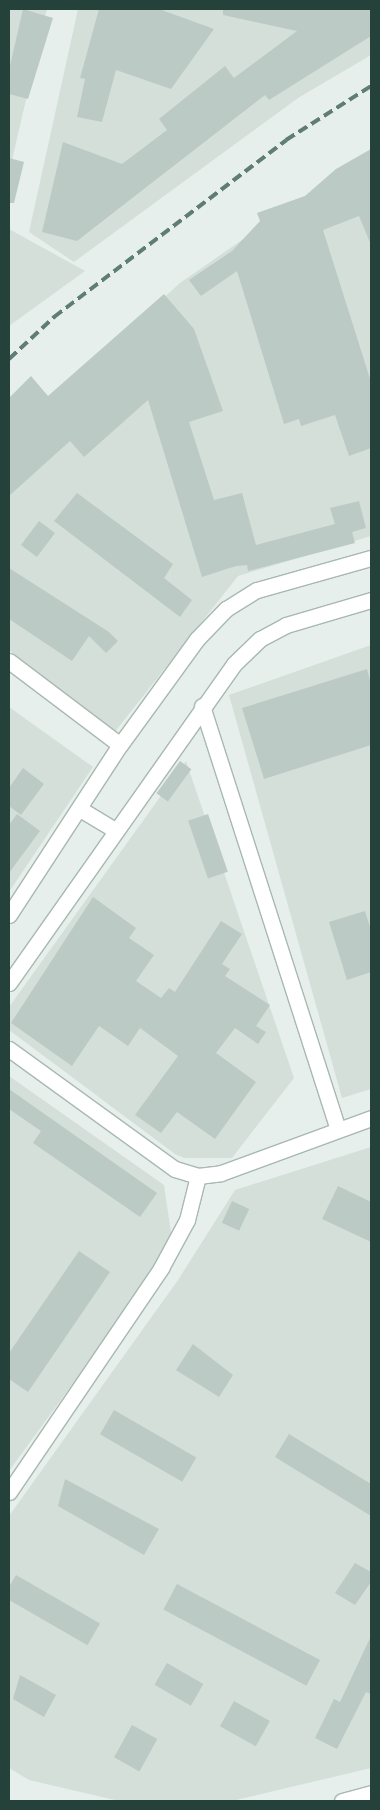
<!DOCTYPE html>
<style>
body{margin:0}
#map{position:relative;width:380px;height:1810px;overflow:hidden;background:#e6efeb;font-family:Roboto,sans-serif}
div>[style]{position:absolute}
.built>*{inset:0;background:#d4dfda}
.building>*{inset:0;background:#bbcac4;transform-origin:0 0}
.roads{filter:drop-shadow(1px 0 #a8b8b2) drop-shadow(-1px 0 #a8b8b2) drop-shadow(0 1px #a8b8b2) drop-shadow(0 -1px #a8b8b2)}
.minor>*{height:15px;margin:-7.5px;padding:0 7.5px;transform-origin:7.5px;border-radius:7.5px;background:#fff}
.rail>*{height:4px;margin-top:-2px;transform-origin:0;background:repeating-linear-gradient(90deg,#5f7d75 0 10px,transparent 0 15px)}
span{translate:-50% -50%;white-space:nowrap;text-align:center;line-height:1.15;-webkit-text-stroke:5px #f7fbf9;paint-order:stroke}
.frame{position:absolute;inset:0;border:10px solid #24423a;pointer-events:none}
</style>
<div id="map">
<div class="built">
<div style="clip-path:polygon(9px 9px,47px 9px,9px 173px)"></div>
<div style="clip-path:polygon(78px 9px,371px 9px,371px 55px,298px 98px,74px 262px,29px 232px)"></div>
<div style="clip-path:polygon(370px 151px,371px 536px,238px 576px,110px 738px,9px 650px,9px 437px,180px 283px)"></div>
<div style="clip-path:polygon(9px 229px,85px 271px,9px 326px)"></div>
<div style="clip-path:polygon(371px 645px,371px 1089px,342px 1098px,229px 695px)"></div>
<div style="clip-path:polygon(9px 707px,93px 767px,9px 892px)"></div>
<div style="clip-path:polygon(186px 761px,294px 1078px,232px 1158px,184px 1158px,175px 1154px,9px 1030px,9px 1007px)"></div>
<div style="clip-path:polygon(9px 1076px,164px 1185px,173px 1246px,9px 1471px)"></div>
<div style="clip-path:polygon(371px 1147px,371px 1768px,232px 1801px,119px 1801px,29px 1780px,9px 1768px,9px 1516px,178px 1280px,235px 1190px)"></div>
</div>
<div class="building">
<div style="clip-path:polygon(23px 9px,53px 18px,28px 99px,9px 94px,9px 70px)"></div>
<div style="clip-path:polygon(99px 9px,159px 9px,214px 29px,171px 89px,116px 70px,102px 122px,77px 117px,85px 79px,80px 78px)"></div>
<div style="clip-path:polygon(223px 9px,371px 9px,371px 36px,269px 100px,265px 95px,77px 241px,42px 232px,63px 142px,122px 164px,167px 130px,159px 119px,225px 66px,234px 78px,297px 31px,223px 15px)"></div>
<div style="clip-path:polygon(371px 149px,371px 245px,359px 216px,323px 230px,371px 382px,371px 448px,349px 456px,335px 415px,301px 426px,299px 419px,284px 424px,237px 271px,201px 296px,189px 280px,232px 251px,260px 221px,257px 213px,305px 196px,336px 169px)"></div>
<div style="clip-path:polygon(9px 158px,24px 162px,14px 203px,9px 203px)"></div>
<div style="clip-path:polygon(164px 294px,194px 329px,223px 411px,189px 422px,214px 500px,242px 493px,256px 545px,335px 524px,330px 508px,359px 501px,366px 528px,352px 532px,355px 543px,248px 571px,247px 565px,236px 566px,202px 577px,148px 400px,84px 457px,70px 441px,9px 496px,9px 398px,31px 376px,48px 396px)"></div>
<div style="clip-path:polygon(77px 493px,173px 564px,164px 578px,192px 600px,180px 617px,54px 521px)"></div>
<div style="left:39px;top:521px;width:20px;height:30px;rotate:37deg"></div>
<div style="clip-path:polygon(9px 568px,109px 632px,118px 641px,106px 653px,89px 636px,72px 661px,9px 619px)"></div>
<div style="clip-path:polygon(367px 669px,371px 684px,371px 745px,264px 779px,242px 708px)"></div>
<div style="left:180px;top:761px;width:14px;height:40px;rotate:36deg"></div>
<div style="clip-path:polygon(23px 768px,44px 784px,21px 815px,9px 806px,9px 788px)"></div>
<div style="clip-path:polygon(17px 814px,40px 831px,9px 873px,9px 825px)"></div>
<div style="left:208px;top:814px;width:61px;height:21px;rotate:71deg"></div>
<div style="clip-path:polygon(93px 897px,136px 928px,129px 938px,154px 955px,136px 981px,161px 998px,169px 988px,175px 992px,221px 921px,242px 934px,222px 964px,230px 969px,225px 976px,270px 1005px,256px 1026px,266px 1032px,258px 1044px,235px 1028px,216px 1053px,256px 1082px,215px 1139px,177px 1112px,161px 1133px,135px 1115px,178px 1056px,140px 1028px,128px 1046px,99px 1026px,72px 1066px,11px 1023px)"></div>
<div style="clip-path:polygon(365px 911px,371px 930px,371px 972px,347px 980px,329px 922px)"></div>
<div style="clip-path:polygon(9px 1089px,157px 1193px,140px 1217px,33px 1143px,41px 1131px,9px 1109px)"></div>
<div style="clip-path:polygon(338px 1186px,371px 1202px,371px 1242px,322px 1219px)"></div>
<div style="left:232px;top:1201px;width:19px;height:24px;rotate:25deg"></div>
<div style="clip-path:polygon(79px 1251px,110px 1272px,28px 1392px,9px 1379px,9px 1353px)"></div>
<div style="clip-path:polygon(193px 1344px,233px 1375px,219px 1397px,176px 1370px)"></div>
<div style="left:114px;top:1410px;width:95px;height:28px;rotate:30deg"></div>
<div style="clip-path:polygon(289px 1434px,371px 1484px,371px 1516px,275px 1457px)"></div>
<div style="clip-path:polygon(65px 1479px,159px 1529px,144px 1555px,58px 1506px)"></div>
<div style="clip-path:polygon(355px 1563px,371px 1572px,371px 1582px,355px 1605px,335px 1593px)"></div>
<div style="left:16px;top:1575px;width:97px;height:25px;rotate:30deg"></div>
<div style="left:177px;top:1584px;width:162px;height:29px;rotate:28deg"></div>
<div style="clip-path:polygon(371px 1636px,371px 1694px,366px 1692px,337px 1749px,315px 1738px,334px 1699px,340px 1702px)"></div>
<div style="left:167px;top:1663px;width:42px;height:25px;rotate:30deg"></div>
<div style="clip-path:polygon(20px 1675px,56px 1695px,44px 1717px,13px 1699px)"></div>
<div style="left:234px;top:1701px;width:41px;height:29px;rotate:29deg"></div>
<div style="left:132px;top:1725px;width:29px;height:37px;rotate:29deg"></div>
</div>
<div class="roads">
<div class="minor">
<div style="left:9px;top:661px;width:139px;rotate:37.1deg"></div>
<div style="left:202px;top:706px;width:444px;rotate:72.2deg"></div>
<div style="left:80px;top:809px;width:41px;rotate:31deg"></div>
<div style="left:9px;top:915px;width:203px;rotate:-56.9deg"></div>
<div style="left:120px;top:745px;width:131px;rotate:-54deg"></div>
<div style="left:197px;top:639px;width:42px;rotate:-46deg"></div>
<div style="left:226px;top:609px;width:36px;rotate:-32deg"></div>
<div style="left:257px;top:590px;width:118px;rotate:-15.7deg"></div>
<div style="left:9px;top:983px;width:390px;rotate:-54.8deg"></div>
<div style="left:234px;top:664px;width:36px;rotate:-44deg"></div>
<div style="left:260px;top:639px;width:30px;rotate:-28deg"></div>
<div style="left:286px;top:625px;width:89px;rotate:-16.4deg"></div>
<div style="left:9px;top:1049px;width:205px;rotate:35.9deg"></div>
<div style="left:175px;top:1169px;width:24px;rotate:17deg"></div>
<div style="left:198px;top:1176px;width:23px;rotate:-7deg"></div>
<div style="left:221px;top:1173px;width:160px;rotate:-20.1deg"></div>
<div style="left:9px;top:1492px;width:271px;rotate:-55.8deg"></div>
<div style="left:161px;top:1268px;width:55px;rotate:-61.6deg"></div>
<div style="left:187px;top:1220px;width:45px;rotate:-76deg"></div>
<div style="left:342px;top:1801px;width:30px;rotate:-15deg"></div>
</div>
</div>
<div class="rail">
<div style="left:9px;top:359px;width:62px;rotate:-43deg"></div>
<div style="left:54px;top:317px;width:292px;rotate:-37.3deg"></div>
<div style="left:286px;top:140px;width:101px;rotate:-32.4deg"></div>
</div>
<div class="frame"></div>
</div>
